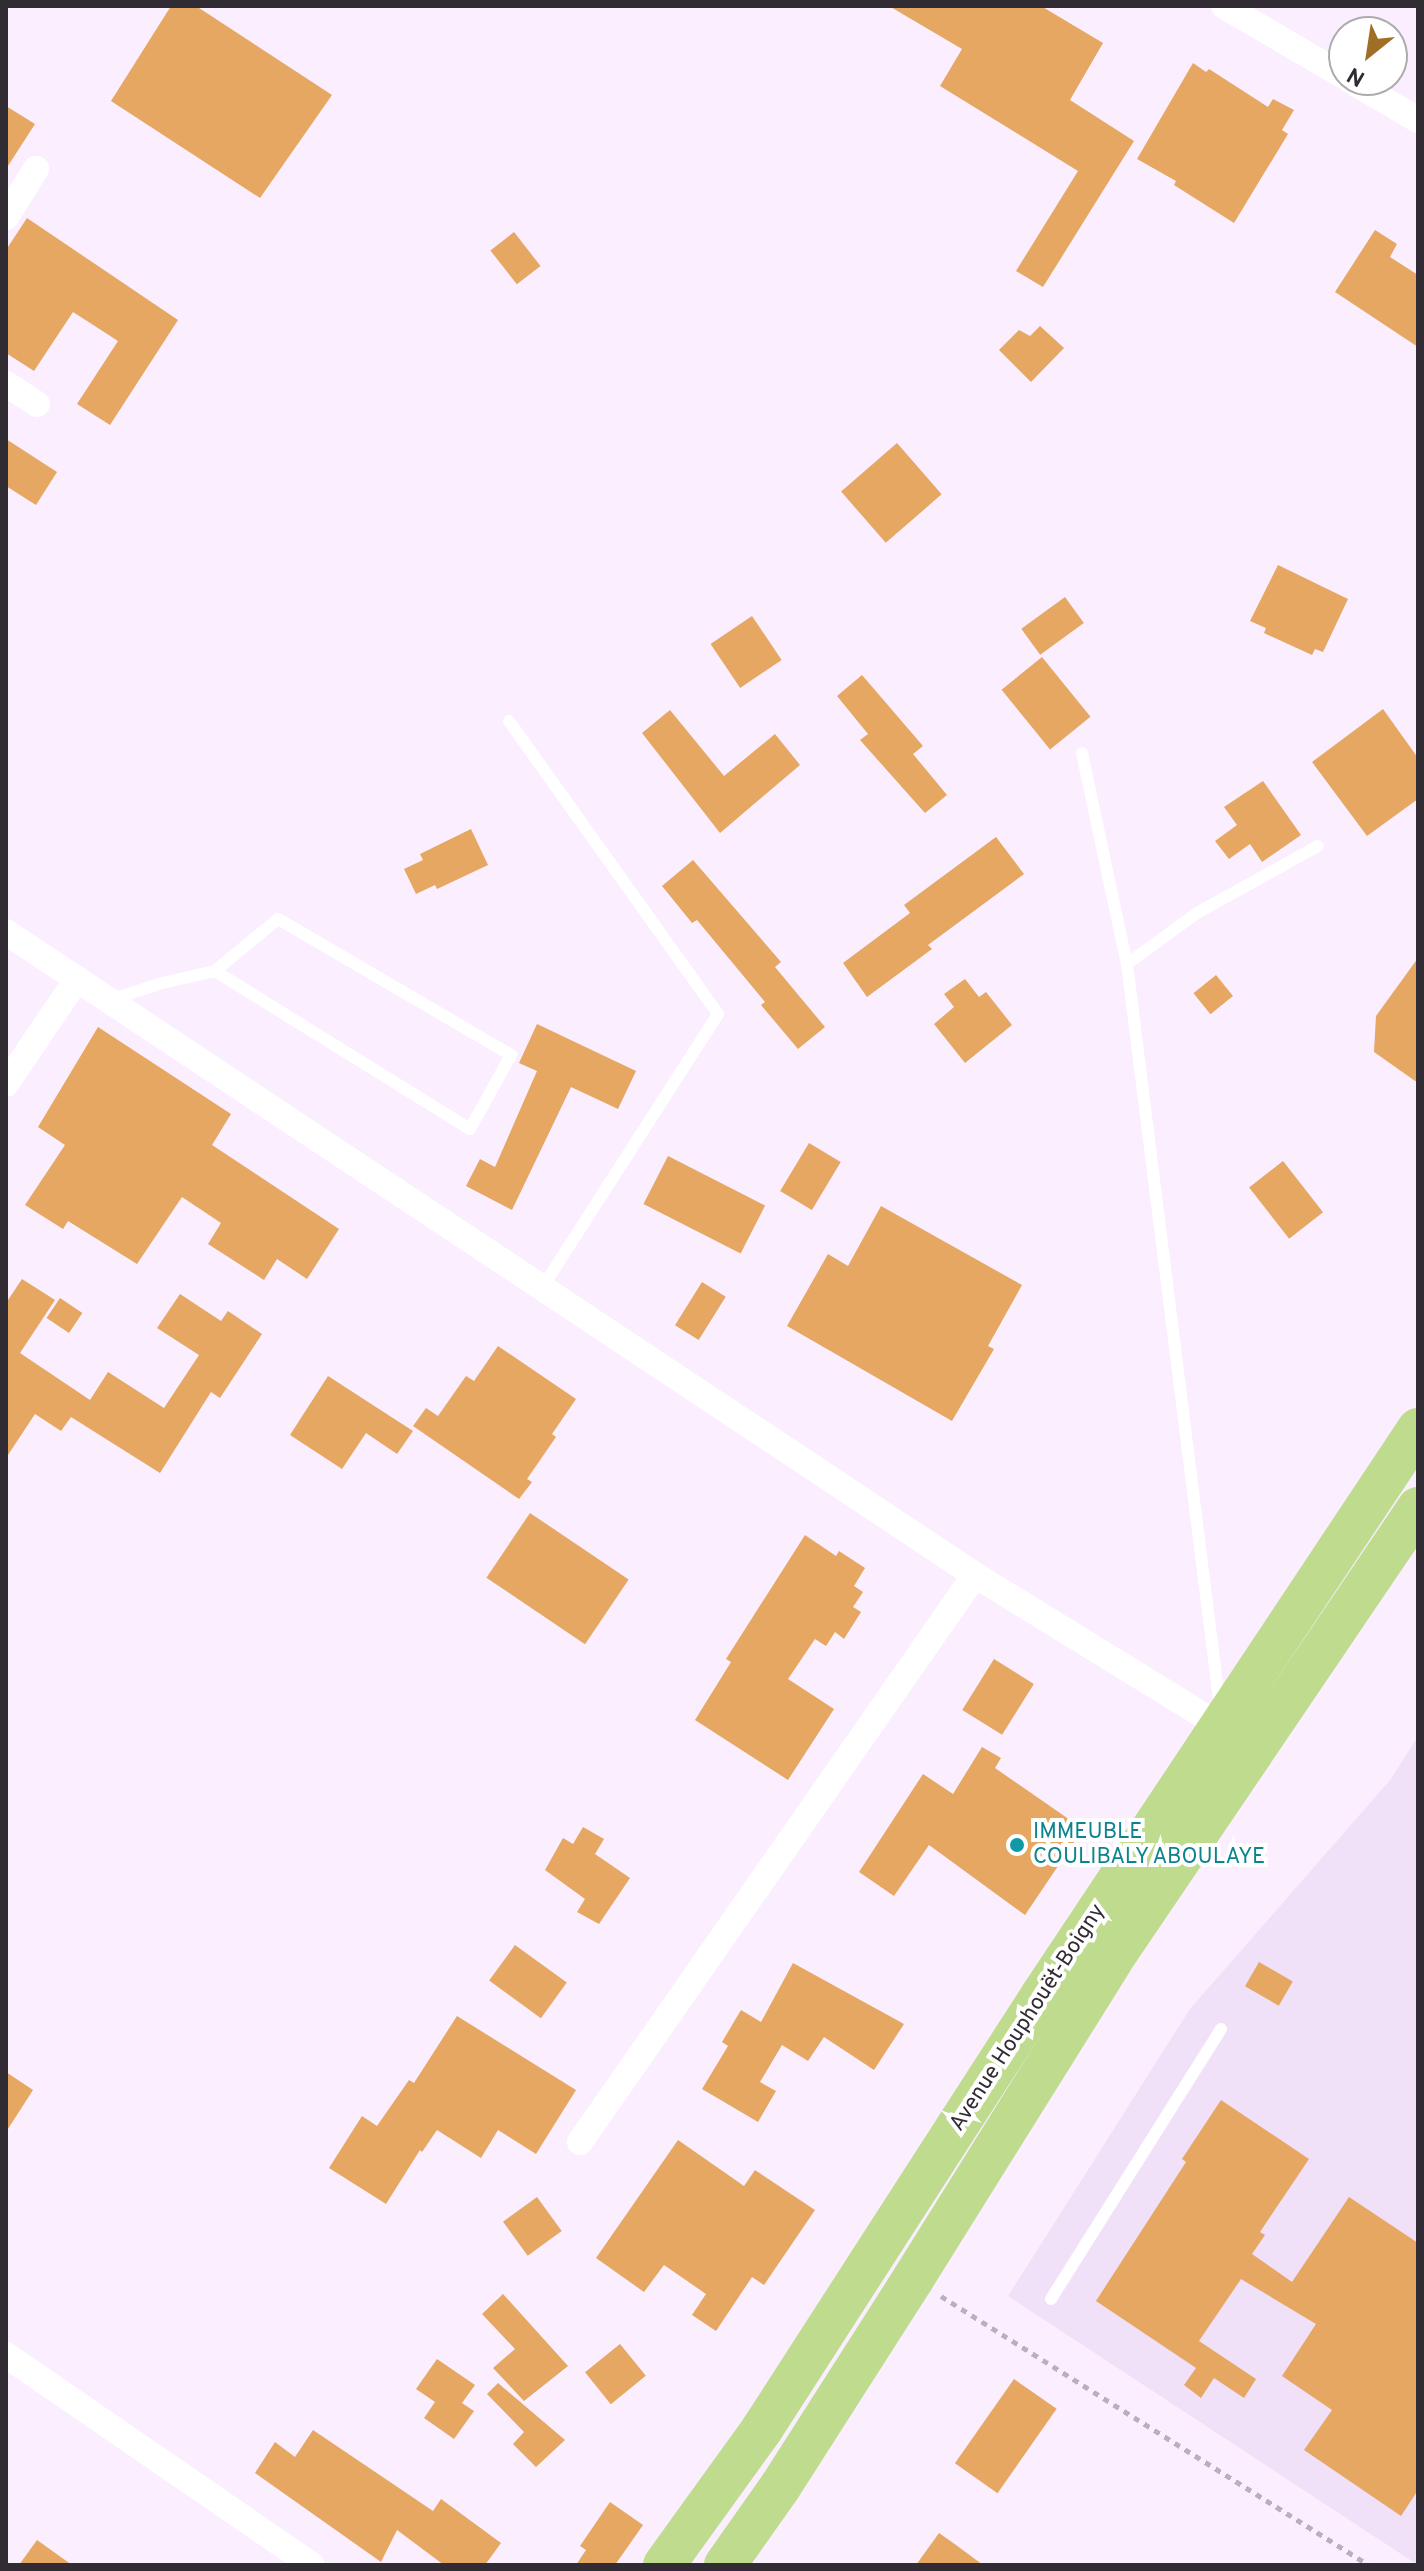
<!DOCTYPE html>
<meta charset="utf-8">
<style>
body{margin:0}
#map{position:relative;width:1424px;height:2571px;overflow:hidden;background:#faeeff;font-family:Overpass,sans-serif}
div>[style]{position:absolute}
.built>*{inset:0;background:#f0e0f8}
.building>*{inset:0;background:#e5a761;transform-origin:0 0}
.path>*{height:5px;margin-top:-2.5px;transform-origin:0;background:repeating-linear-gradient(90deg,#b9afbd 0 6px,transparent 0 12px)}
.service>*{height:12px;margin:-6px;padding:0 6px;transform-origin:6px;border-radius:6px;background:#fff}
.minor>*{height:26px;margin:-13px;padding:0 13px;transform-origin:13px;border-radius:13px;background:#fff}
.trunk>*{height:42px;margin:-21px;padding:0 21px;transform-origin:21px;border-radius:21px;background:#bedb8e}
.dots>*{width:22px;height:22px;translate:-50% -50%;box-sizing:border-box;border:4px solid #fff;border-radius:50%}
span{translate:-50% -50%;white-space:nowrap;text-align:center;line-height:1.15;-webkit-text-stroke:8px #fff;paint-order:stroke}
.culture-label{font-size:22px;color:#0d838f}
.left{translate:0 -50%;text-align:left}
.street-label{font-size:22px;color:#312c33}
.frame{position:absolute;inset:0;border:8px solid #312c33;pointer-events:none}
.north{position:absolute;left:1328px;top:16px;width:80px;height:80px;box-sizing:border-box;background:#fff;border:2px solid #adabad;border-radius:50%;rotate:210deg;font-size:22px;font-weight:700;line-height:32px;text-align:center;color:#312c33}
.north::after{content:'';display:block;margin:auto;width:28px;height:36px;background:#a06e24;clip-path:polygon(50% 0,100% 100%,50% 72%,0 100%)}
</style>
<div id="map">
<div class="built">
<div style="clip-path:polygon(1418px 1736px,1418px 2565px,1008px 2296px,1190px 2009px,1391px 1779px)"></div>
</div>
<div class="building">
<div style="clip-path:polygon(171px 6px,196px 6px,332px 95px,260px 198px,111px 101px)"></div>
<div style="clip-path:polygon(889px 6px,1041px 6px,1103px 43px,1070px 100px,1134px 141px,1043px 287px,1016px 271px,1078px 171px,940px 86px,962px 49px)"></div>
<div style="clip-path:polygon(1193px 63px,1206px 72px,1209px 69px,1268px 107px,1273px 99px,1294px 110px,1282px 130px,1288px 134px,1234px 223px,1174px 185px,1176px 181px,1137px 159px)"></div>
<div style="clip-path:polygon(6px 106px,35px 124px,6px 169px)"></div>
<div style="clip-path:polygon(27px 218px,178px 320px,110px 425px,77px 404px,118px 341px,73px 312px,34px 371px,6px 353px,6px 250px)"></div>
<div style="clip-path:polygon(1375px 230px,1397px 244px,1390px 257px,1418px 275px,1418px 347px,1335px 292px)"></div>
<div style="left:514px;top:232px;width:43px;height:30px;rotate:52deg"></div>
<div style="clip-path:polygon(1040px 326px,1064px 348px,1031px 382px,999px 350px,1019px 330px,1030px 336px)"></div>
<div style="clip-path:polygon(6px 439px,57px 472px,36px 505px,6px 486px)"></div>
<div style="left:897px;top:443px;width:68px;height:74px;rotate:49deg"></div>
<div style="clip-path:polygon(1278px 565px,1348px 599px,1323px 652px,1315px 649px,1312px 655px,1264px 633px,1266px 628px,1250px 621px)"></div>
<div style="left:1065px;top:597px;width:32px;height:54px;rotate:54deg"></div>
<div style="left:752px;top:616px;width:53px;height:50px;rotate:56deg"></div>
<div style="left:1042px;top:657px;width:77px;height:52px;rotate:51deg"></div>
<div style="clip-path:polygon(862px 675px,923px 746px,913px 754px,947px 795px,925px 813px,860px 740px,868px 734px,837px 696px)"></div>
<div style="clip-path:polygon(1383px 709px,1418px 758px,1418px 799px,1367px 836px,1312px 762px)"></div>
<div style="clip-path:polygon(670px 710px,724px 776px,775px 734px,800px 765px,720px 833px,642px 733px)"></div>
<div style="clip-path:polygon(1263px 781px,1301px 835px,1262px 862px,1250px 844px,1229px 859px,1215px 841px,1237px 825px,1224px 807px)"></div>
<div style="clip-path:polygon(471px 829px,488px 865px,437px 889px,435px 885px,416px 894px,404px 869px,423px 860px,420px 854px)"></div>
<div style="clip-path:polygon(996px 837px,1024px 874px,928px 945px,932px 949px,867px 997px,843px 963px,910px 913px,904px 905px)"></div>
<div style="clip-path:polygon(693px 860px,781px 962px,775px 967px,825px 1027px,798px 1049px,761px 1005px,765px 1002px,697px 920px,692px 923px,662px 886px)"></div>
<div style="clip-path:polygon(1418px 958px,1418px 1083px,1374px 1052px,1376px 1016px)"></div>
<div style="left:1216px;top:975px;width:27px;height:29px;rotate:51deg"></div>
<div style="clip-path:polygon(965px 979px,979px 997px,986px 992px,1012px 1025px,965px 1063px,934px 1024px,954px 1007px,944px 994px)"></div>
<div style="clip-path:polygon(537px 1024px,636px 1071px,618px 1109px,571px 1087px,512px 1210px,466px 1186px,480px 1159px,495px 1167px,537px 1071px,519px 1063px)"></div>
<div style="clip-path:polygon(98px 1027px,231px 1114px,212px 1145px,339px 1229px,307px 1279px,277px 1259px,264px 1280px,208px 1244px,221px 1223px,182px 1197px,137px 1264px,68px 1221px,63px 1229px,25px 1205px,65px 1145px,38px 1127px)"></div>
<div style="left:809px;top:1143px;width:37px;height:56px;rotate:31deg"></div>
<div style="left:668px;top:1156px;width:109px;height:54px;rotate:27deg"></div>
<div style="left:1283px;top:1161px;width:65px;height:43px;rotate:52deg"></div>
<div style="clip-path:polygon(881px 1206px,1022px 1285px,988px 1346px,994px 1349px,952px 1421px,787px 1326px,828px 1254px,848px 1266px)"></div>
<div style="clip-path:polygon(22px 1279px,55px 1300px,20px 1353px,90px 1400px,108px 1372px,164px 1408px,199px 1355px,157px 1328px,180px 1294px,221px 1321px,228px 1311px,262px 1334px,220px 1398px,211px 1392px,160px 1473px,71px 1417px,61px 1431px,35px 1414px,6px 1458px,6px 1303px)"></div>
<div style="left:702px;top:1282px;width:28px;height:51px;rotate:32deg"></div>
<div style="left:60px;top:1298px;width:27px;height:24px;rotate:34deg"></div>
<div style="clip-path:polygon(498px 1346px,576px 1399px,552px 1434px,556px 1437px,527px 1479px,532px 1482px,519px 1499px,413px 1426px,426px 1408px,438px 1416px,466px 1376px,474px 1381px)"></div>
<div style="clip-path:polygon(328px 1376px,413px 1431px,397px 1454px,366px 1433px,342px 1469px,290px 1435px)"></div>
<div style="left:530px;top:1513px;width:119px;height:78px;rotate:34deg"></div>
<div style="clip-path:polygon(805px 1535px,836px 1556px,839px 1551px,865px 1568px,854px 1586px,863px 1592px,853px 1607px,861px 1612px,844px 1639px,835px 1632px,826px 1646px,815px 1639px,788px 1679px,834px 1709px,788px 1780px,695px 1720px,731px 1662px,726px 1659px)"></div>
<div style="left:994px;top:1659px;width:47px;height:60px;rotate:32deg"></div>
<div style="clip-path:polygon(982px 1747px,1001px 1758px,995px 1768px,1083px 1829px,1025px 1915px,929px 1845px,894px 1896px,859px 1872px,923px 1774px,953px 1794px)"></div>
<div style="clip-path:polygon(583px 1827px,604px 1839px,595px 1854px,630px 1878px,599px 1924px,577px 1912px,585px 1899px,545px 1870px,563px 1838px,573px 1844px)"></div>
<div style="left:515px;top:1945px;width:64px;height:44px;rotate:36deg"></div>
<div style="left:1259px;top:1962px;width:39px;height:28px;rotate:30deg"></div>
<div style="clip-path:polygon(793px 1963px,904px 2024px,874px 2070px,824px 2037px,808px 2061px,782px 2045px,760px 2082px,776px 2091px,758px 2122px,702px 2089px,728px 2046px,722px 2042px,741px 2010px,761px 2022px)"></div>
<div style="clip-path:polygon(457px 2016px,576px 2090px,536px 2154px,498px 2130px,481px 2158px,437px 2130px,422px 2152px,420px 2150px,386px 2204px,329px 2168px,362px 2116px,377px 2126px,409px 2080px,414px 2083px)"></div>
<div style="clip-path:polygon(6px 2072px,33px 2090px,6px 2132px)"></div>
<div style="clip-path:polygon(1221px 2100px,1309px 2159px,1260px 2232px,1265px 2235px,1252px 2254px,1292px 2282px,1349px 2197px,1418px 2243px,1418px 2490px,1401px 2516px,1304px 2450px,1332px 2410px,1282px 2376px,1316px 2324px,1241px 2279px,1199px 2341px,1256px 2379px,1244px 2398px,1214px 2378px,1201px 2398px,1184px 2385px,1196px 2368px,1096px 2301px,1186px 2162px,1182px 2159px)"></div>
<div style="clip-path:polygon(678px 2140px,744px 2186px,755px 2170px,815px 2210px,764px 2285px,752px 2277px,716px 2331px,692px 2315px,706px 2294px,664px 2265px,644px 2292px,596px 2258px)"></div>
<div style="left:537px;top:2197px;width:42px;height:42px;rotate:54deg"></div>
<div style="clip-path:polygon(503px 2294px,568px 2366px,524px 2401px,493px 2368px,515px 2349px,482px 2314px)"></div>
<div style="left:620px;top:2344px;width:41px;height:45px;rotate:51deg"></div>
<div style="clip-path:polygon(437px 2359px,475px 2385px,462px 2403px,474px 2411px,454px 2439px,424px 2418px,435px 2402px,416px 2389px)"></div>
<div style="left:1014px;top:2379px;width:52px;height:103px;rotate:35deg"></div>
<div style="clip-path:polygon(498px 2383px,565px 2440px,536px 2467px,513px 2444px,524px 2432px,487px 2394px)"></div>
<div style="clip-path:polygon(313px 2430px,433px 2511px,441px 2499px,501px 2543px,485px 2565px,444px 2565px,397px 2530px,381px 2562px,255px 2473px,275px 2442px,295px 2457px)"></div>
<div style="clip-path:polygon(610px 2502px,643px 2525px,615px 2565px,576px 2565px,586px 2550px,580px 2546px)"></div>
<div style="clip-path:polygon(939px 2533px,956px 2545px,983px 2565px,916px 2565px)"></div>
<div style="clip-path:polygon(37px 2540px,72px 2565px,19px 2565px)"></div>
</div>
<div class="path">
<div style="left:941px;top:2296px;width:506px;rotate:32.15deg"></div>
</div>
<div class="service">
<div style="left:509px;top:721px;width:360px;rotate:54.5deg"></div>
<div style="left:718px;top:1014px;width:326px;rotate:122.7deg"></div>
<div style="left:1082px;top:753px;width:216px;rotate:78deg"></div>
<div style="left:1127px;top:964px;width:750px;rotate:82.87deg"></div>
<div style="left:1127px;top:964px;width:87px;rotate:-36.1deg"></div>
<div style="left:1197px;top:913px;width:138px;rotate:-29deg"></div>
<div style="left:110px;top:1000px;width:55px;rotate:-18.1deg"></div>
<div style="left:162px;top:983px;width:54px;rotate:-12.8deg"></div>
<div style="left:215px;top:971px;width:300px;rotate:31.8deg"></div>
<div style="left:470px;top:1129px;width:85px;rotate:-61deg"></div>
<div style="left:511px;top:1055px;width:270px;rotate:-149.7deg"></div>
<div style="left:278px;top:919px;width:82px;rotate:140.5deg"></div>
<div style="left:1051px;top:2299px;width:319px;rotate:-57.8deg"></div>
</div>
<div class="minor">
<div style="left:1224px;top:6px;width:139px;rotate:30.3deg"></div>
<div style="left:1350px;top:80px;width:79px;rotate:30.5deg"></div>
<div style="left:6px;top:217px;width:57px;rotate:-58deg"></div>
<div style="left:6px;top:384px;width:37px;rotate:33deg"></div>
<div style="left:6px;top:932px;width:1163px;rotate:33.57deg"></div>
<div style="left:975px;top:1575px;width:290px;rotate:31.6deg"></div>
<div style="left:6px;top:1084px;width:127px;rotate:-55.9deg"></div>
<div style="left:580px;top:2142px;width:691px;rotate:-55.14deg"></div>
<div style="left:6px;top:2355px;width:371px;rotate:34.5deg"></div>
</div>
<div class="trunk">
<div style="left:664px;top:2565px;width:168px;rotate:-54.2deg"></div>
<div style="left:762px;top:2429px;width:515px;rotate:-57.2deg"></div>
<div style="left:1041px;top:1996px;width:681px;rotate:-56.38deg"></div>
<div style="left:725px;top:2565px;width:95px;rotate:-54.8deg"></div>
<div style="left:780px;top:2487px;width:247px;rotate:-57.4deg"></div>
<div style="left:913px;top:2279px;width:376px;rotate:-58deg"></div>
<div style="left:1112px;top:1960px;width:546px;rotate:-55.9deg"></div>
</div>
<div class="dots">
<div style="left:1017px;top:1845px;background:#0f9aa8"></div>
</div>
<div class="culture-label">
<span class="left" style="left:1033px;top:1845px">IMMEUBLE<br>COULIBALY ABOULAYE</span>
</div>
<div class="street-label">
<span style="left:1028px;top:2018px;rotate:-57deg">Avenue Houphouët-Boigny</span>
</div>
<div class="frame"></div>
<div class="north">N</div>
</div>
